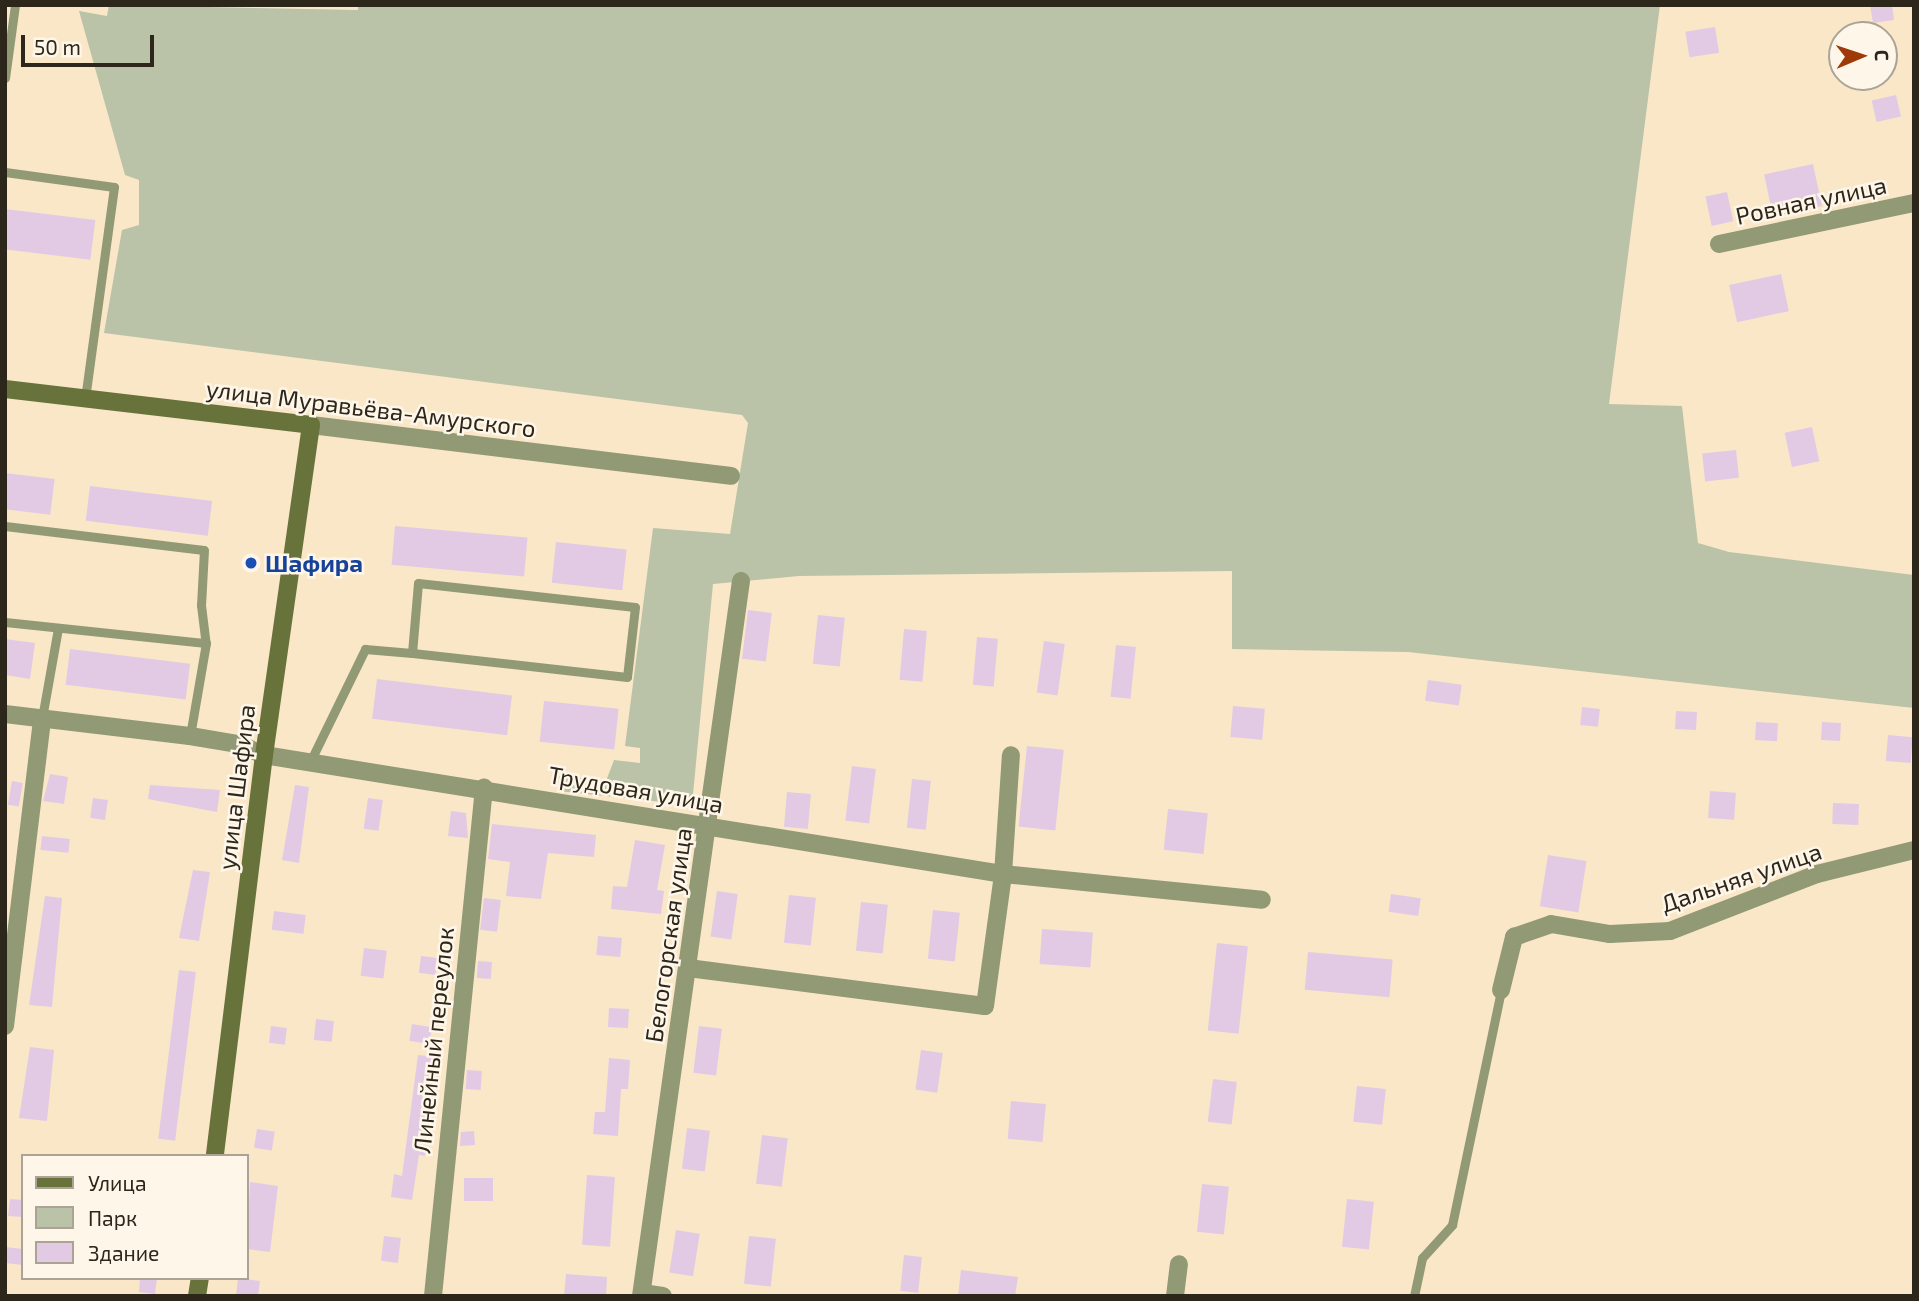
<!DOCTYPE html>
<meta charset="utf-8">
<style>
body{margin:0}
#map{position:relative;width:1919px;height:1301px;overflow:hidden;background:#fae7c8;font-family:"Exo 2",sans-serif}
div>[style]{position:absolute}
.green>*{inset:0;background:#bac3a8}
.building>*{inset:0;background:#e2cae5;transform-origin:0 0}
.lane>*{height:9px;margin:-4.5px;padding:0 4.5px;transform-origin:4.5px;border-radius:4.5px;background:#919975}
.street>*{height:18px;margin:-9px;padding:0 9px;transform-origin:9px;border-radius:9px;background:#919975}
.secondary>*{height:18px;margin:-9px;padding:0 9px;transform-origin:9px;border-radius:9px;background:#68723b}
.dots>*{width:19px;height:19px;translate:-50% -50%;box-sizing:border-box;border:4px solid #fef6e9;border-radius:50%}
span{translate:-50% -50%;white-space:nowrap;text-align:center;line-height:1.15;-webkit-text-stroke:5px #fef6e9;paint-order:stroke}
.street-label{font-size:24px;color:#2d261a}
.transit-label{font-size:24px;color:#164399;font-weight:700}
.left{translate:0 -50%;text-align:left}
.frame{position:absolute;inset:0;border:7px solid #2d261a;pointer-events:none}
.legend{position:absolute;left:21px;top:1154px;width:228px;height:126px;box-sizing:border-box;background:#fef6e9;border:2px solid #aaa396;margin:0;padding:9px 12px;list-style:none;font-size:21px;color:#2d261a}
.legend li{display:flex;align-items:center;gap:14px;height:35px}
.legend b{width:35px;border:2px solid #aaa396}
.north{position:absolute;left:1828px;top:21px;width:70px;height:70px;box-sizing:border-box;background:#fef6e9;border:2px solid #aaa396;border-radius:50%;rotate:88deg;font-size:19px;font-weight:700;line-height:28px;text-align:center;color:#2d261a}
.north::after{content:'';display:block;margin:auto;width:24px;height:32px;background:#9e3a07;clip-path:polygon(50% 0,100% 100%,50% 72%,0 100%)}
.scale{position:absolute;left:21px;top:35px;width:133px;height:32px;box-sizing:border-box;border:4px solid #2d261a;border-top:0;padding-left:9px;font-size:21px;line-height:24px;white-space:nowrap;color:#2d261a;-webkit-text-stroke:5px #fef6e9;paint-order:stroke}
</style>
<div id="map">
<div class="green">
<div style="clip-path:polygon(109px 5px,358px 10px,358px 5px,1660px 5px,1609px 404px,1682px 406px,1698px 543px,1729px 552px,1914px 575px,1914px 708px,1408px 652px,1232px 649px,1232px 571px,799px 576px,713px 584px,692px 805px,558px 791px,559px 776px,606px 781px,614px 760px,640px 763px,640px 748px,625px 746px,653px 528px,730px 534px,748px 423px,742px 415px,104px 333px,122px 230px,139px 225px,139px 180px,125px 175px,79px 11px,107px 16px)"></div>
</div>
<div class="building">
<div style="clip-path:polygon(1870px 5px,1892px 5px,1894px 20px,1873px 23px)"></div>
<div style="left:1715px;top:27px;width:26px;height:30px;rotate:81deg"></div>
<div style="left:1896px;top:95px;width:22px;height:25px;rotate:77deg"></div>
<div style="left:1813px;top:164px;width:43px;height:50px;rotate:78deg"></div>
<div style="left:1727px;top:192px;width:30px;height:22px;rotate:78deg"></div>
<div style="left:5px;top:209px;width:91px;height:40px;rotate:7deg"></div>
<div style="left:1781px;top:274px;width:38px;height:53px;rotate:78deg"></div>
<div style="left:1812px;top:427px;width:35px;height:28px;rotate:78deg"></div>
<div style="left:1736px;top:450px;width:28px;height:34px;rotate:84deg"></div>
<div style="left:5px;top:473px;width:50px;height:36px;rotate:7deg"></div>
<div style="left:90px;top:486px;width:123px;height:35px;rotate:7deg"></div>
<div style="left:395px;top:526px;width:133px;height:39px;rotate:5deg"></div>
<div style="left:556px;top:542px;width:71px;height:41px;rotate:6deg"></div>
<div style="left:748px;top:610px;width:24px;height:49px;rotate:7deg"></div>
<div style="left:818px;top:615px;width:27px;height:49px;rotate:6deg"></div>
<div style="left:904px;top:629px;width:23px;height:51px;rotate:5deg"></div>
<div style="left:977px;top:637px;width:21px;height:48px;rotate:5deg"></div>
<div style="clip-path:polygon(5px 639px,35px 643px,30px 679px,5px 675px)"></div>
<div style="left:1044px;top:641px;width:21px;height:52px;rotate:8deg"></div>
<div style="left:1116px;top:645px;width:20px;height:52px;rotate:6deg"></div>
<div style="left:70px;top:649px;width:121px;height:36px;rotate:7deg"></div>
<div style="left:377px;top:679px;width:136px;height:40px;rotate:7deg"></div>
<div style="left:1428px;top:680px;width:34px;height:21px;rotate:8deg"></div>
<div style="left:544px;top:701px;width:75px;height:41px;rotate:6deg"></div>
<div style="left:1233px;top:706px;width:32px;height:31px;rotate:5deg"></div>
<div style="left:1582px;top:707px;width:18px;height:18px;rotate:6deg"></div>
<div style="left:1676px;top:711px;width:21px;height:18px;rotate:3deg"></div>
<div style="left:1756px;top:722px;width:22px;height:18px;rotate:3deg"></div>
<div style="left:1822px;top:722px;width:19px;height:18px;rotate:3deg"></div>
<div style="left:1888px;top:735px;width:25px;height:26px;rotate:5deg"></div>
<div style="left:1027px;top:746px;width:37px;height:81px;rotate:6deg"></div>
<div style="left:852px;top:766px;width:24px;height:55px;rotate:7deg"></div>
<div style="clip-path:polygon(50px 774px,68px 777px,64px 804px,43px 801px)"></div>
<div style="left:912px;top:779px;width:19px;height:49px;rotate:6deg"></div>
<div style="left:12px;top:781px;width:11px;height:24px;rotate:10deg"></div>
<div style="clip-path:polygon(150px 785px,220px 790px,217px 812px,148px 799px)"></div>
<div style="clip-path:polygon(295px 785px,309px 787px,299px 863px,282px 860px)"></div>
<div style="left:1710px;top:791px;width:26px;height:27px;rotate:4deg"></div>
<div style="left:787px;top:792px;width:24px;height:35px;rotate:5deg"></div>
<div style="left:93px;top:798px;width:15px;height:20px;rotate:8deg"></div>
<div style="left:368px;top:798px;width:15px;height:31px;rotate:8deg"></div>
<div style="left:1833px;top:803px;width:26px;height:21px;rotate:2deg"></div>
<div style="left:1168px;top:809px;width:40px;height:41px;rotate:6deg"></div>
<div style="clip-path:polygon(451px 811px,466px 813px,468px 838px,448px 836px)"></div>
<div style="clip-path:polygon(492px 824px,596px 835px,594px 857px,548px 853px,541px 899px,506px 896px,510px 862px,488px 859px)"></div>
<div style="left:42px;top:836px;width:28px;height:14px;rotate:6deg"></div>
<div style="clip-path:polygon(635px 840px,665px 845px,657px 890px,664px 891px,661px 914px,611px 909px,613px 886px,627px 887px)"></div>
<div style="left:1548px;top:855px;width:39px;height:52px;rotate:9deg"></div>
<div style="clip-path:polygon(193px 870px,210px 872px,199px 941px,179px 938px)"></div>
<div style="left:717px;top:891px;width:21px;height:46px;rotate:8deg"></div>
<div style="left:1391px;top:894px;width:30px;height:18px;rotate:8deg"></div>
<div style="left:789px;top:895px;width:27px;height:48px;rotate:6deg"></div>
<div style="clip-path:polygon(45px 896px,62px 898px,52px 1007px,29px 1005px)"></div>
<div style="left:484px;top:898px;width:17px;height:32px;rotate:7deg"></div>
<div style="left:861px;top:902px;width:27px;height:49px;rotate:6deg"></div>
<div style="left:933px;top:910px;width:27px;height:49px;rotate:6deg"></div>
<div style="left:274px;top:911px;width:32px;height:19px;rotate:7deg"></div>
<div style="left:1042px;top:929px;width:51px;height:35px;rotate:4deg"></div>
<div style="left:598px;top:936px;width:24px;height:19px;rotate:5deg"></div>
<div style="left:1217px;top:943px;width:31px;height:88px;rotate:6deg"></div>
<div style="left:364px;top:948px;width:23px;height:28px;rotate:7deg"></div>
<div style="left:1308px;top:952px;width:85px;height:38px;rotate:5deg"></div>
<div style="left:421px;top:956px;width:17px;height:17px;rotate:7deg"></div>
<div style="left:478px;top:961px;width:14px;height:17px;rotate:4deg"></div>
<div style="left:179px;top:970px;width:17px;height:170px;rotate:7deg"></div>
<div style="left:609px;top:1008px;width:20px;height:19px;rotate:3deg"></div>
<div style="left:316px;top:1019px;width:18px;height:21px;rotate:6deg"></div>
<div style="left:412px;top:1024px;width:20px;height:17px;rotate:9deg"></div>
<div style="left:271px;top:1026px;width:16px;height:17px;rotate:7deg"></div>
<div style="left:699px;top:1026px;width:23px;height:47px;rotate:7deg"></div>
<div style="clip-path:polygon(30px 1047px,54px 1050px,47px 1121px,19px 1118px)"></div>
<div style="left:921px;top:1050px;width:22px;height:40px;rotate:8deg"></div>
<div style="clip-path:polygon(418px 1055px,436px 1057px,425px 1156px,419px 1155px,412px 1200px,391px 1197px,394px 1174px,402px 1176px)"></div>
<div style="clip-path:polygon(609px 1058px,630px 1060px,628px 1089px,621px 1089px,618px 1136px,593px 1134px,595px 1112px,605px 1112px)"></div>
<div style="left:467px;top:1070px;width:15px;height:19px;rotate:4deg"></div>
<div style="left:1213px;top:1079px;width:24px;height:43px;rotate:7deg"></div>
<div style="left:1357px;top:1086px;width:29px;height:36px;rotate:6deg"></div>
<div style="left:1011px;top:1101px;width:35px;height:38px;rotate:5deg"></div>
<div style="left:687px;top:1128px;width:23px;height:41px;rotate:7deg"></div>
<div style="left:257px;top:1129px;width:18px;height:19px;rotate:9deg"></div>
<div style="clip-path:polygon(474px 1131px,475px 1145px,460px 1146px,461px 1132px)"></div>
<div style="left:762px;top:1135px;width:26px;height:49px;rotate:7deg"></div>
<div style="left:587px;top:1175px;width:28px;height:70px;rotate:4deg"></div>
<div style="left:464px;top:1178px;width:29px;height:23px"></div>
<div style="clip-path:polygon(250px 1182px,278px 1186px,270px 1252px,247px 1249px)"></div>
<div style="left:1202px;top:1184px;width:27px;height:48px;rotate:6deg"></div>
<div style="clip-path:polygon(10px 1199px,23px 1200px,23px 1217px,8px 1216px)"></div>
<div style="left:1347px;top:1199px;width:27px;height:48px;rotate:6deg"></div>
<div style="left:676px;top:1230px;width:24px;height:43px;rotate:9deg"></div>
<div style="left:384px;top:1236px;width:17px;height:25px;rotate:7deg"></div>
<div style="left:749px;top:1236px;width:27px;height:48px;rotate:6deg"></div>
<div style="clip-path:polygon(5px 1247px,23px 1249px,23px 1265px,5px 1263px)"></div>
<div style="left:904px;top:1255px;width:18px;height:36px;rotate:6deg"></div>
<div style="clip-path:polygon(961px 1270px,1018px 1277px,1015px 1296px,958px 1296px)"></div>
<div style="clip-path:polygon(566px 1274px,607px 1277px,606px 1296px,564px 1296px)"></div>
<div style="clip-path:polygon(140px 1278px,157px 1278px,155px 1294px,139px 1292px)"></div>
<div style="clip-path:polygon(238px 1278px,260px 1281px,258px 1296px,236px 1296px)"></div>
</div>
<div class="lane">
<div style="left:5px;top:78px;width:74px;rotate:-82.2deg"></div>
<div style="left:5px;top:172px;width:110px;rotate:7.8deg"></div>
<div style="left:114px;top:187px;width:214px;rotate:97.8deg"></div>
<div style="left:5px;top:526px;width:200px;rotate:6.9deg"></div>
<div style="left:204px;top:550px;width:55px;rotate:93.1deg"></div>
<div style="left:201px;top:605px;width:38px;rotate:83deg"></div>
<div style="left:206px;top:643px;width:94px;rotate:99.8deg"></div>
<div style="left:5px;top:622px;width:202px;rotate:6deg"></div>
<div style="left:42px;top:718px;width:91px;rotate:-79.9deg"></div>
<div style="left:310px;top:762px;width:126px;rotate:-64deg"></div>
<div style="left:365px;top:649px;width:47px;rotate:4.9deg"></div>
<div style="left:412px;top:653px;width:70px;rotate:-85.1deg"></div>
<div style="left:418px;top:583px;width:218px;rotate:6.3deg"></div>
<div style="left:635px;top:607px;width:70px;rotate:96.5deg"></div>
<div style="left:627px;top:677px;width:216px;rotate:-173.6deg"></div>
<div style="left:1414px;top:1296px;width:39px;rotate:-78deg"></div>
<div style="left:1422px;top:1258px;width:45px;rotate:-47.7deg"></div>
<div style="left:1452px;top:1225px;width:240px;rotate:-78.2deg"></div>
</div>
<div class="street">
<div style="left:1719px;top:244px;width:199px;rotate:-11.9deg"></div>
<div style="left:311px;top:425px;width:423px;rotate:6.9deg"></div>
<div style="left:5px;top:714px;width:186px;rotate:6.8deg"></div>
<div style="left:190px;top:736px;width:49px;rotate:9.5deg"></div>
<div style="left:238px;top:744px;width:28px;rotate:23deg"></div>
<div style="left:264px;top:755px;width:749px;rotate:9.15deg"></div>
<div style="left:1003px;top:874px;width:260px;rotate:5.7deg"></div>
<div style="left:688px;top:968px;width:299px;rotate:7.3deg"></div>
<div style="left:985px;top:1006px;width:133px;rotate:-82.2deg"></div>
<div style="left:1003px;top:874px;width:119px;rotate:-86.2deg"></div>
<div style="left:1501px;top:990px;width:55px;rotate:-76.2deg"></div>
<div style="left:1514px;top:937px;width:39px;rotate:-19deg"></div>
<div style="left:1551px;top:924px;width:60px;rotate:9.6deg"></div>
<div style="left:1610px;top:934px;width:60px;rotate:-2.9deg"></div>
<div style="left:1670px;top:931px;width:158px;rotate:-21.2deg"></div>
<div style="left:1817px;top:874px;width:100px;rotate:-13.9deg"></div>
<div style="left:5px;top:1026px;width:310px;rotate:-83.1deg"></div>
<div style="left:642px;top:1293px;width:21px;rotate:8deg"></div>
<div style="left:433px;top:1296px;width:511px;rotate:-84.27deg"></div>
<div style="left:641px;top:1296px;width:722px;rotate:-82.04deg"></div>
<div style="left:1175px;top:1296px;width:32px;rotate:-83deg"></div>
</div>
<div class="secondary">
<div style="left:5px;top:389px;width:308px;rotate:6.7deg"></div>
<div style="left:311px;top:425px;width:333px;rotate:98.1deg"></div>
<div style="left:264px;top:755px;width:404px;rotate:97deg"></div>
<div style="left:197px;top:1296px;width:18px;rotate:-81deg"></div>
</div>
<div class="dots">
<div style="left:251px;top:563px;background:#1a4fb4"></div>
</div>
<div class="street-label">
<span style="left:1811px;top:200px;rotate:-12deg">Ровная улица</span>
<span style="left:371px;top:408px;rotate:7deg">улица Муравьёва-Амурского</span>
<span style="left:236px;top:787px;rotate:-83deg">улица Шафира</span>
<span style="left:636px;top:789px;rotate:10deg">Трудовая улица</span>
<span style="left:1741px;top:877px;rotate:-19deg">Дальняя улица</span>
<span style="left:668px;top:935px;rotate:-82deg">Белогорская улица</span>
<span style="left:433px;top:1040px;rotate:-84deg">Линейный переулок</span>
</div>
<div class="transit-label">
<span class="left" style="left:265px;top:563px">Шафира</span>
</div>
<div class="frame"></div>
<ul class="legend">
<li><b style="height:9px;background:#68723b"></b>Улица</li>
<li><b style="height:19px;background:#bac3a8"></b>Парк</li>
<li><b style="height:19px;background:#e2cae5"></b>Здание</li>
</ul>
<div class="north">С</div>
<div class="scale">50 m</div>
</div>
